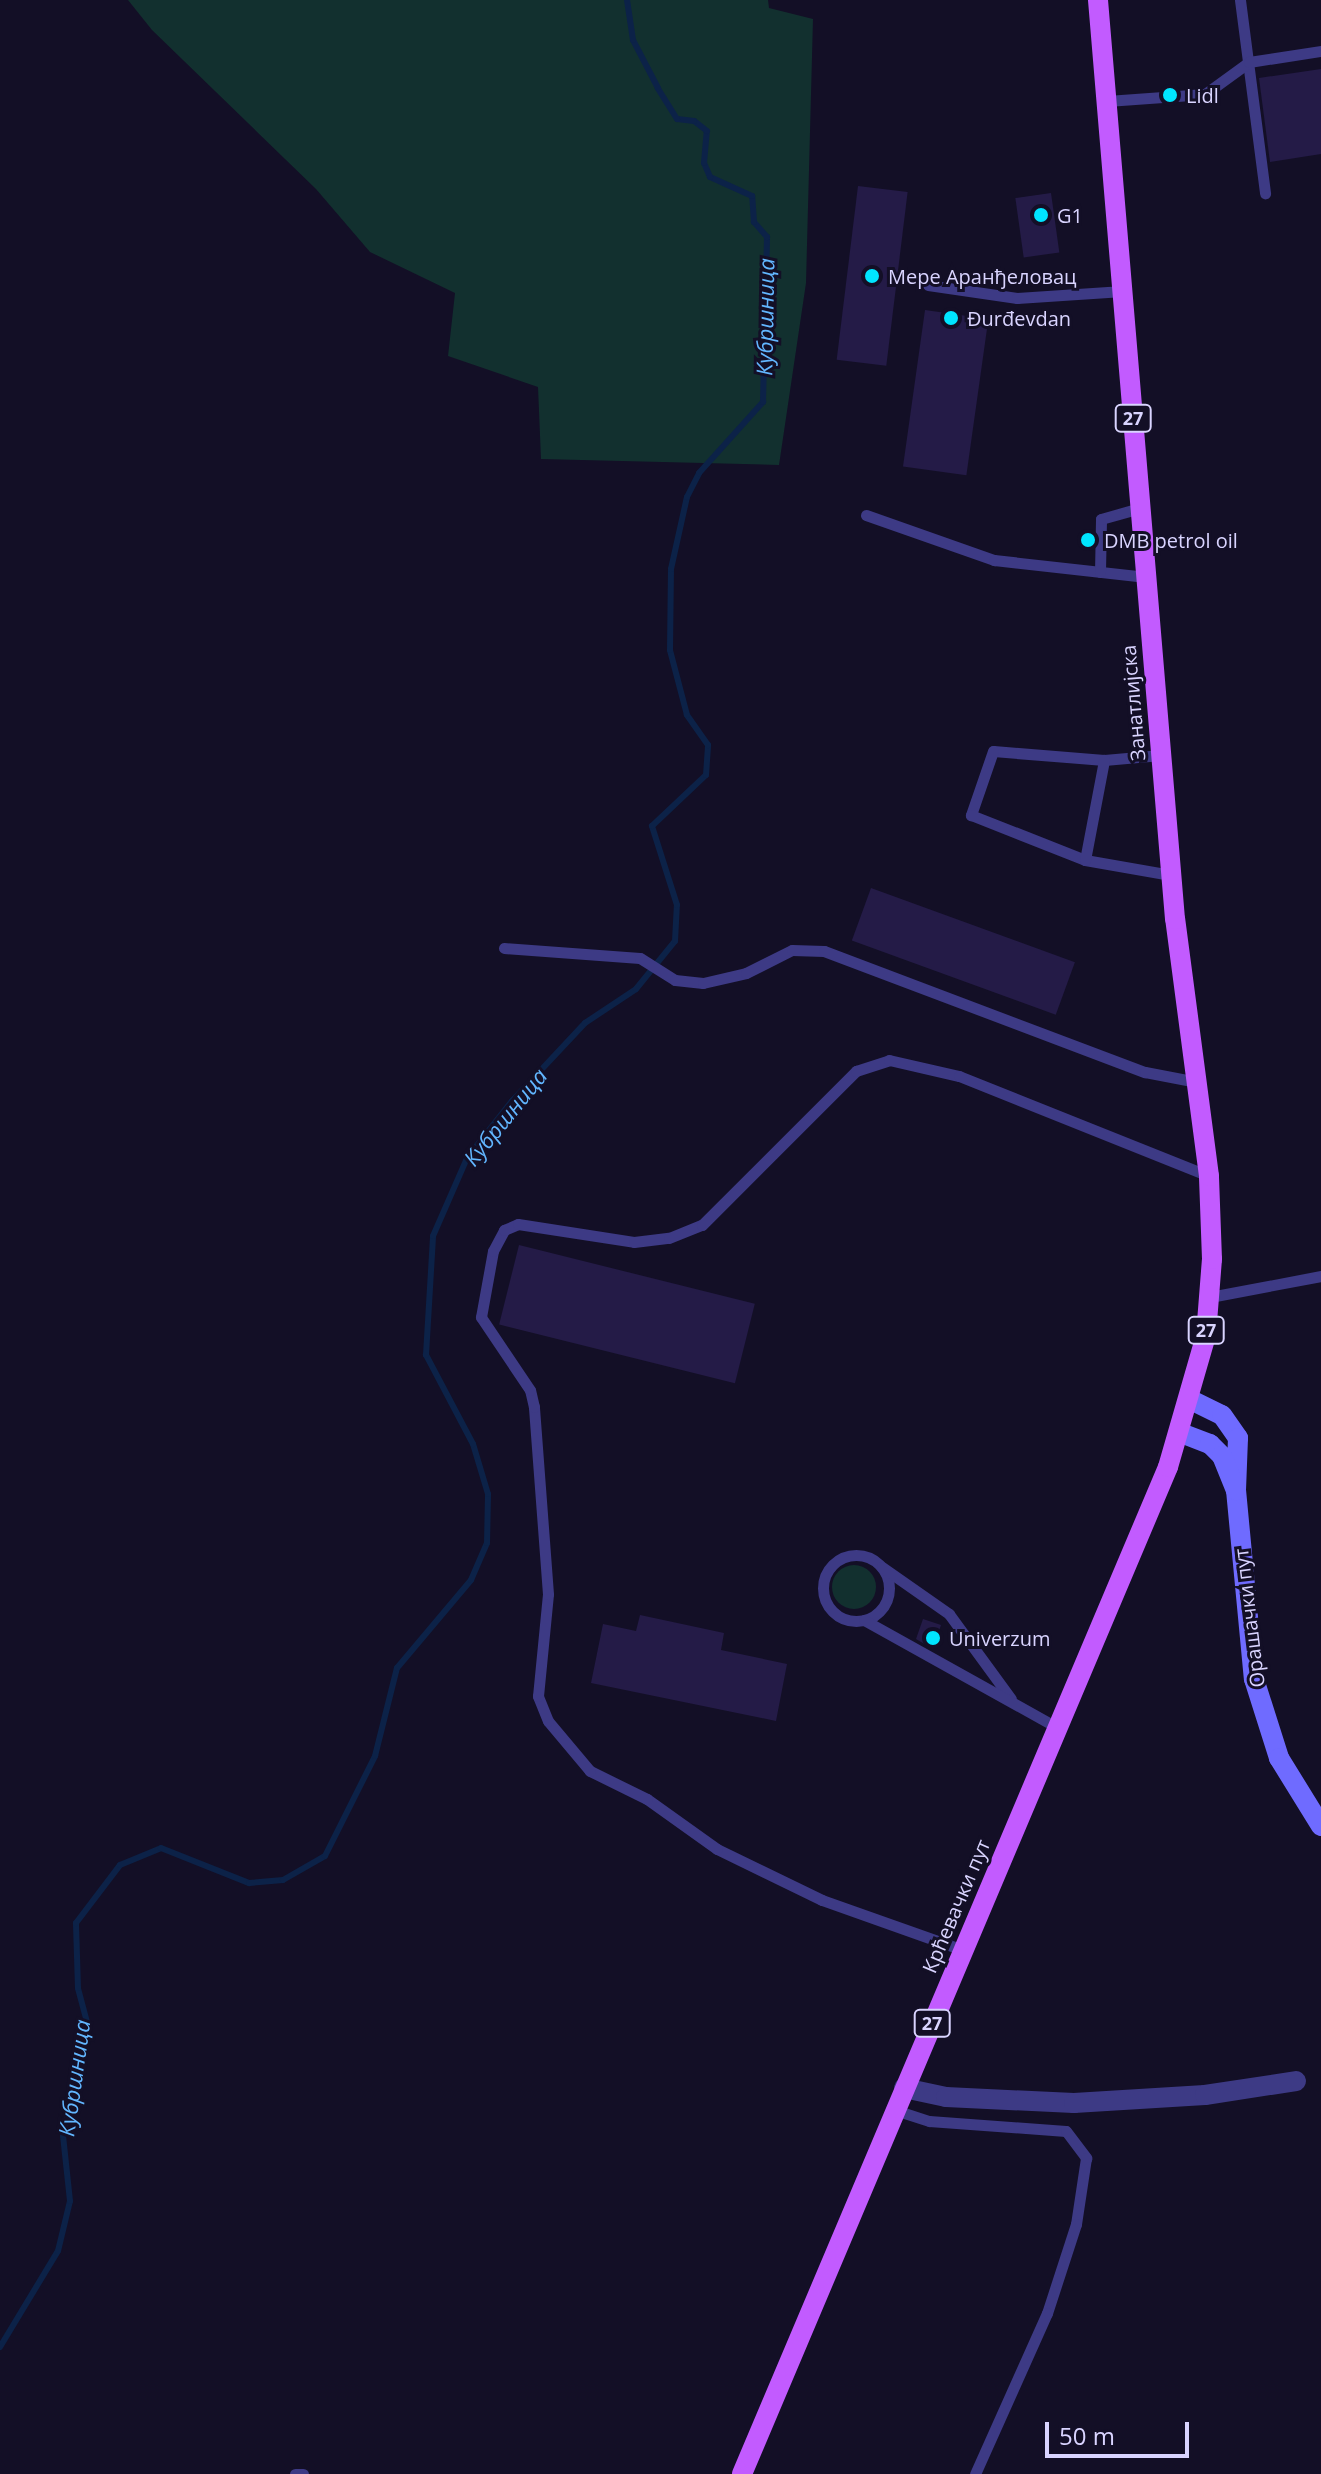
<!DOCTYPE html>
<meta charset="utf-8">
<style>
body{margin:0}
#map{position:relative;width:1321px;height:2474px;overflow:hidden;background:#130f26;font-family:"Open Sans",sans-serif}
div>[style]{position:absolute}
.green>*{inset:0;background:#12302f}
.round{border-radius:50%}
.stream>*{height:6px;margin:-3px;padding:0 3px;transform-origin:3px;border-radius:3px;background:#0c2248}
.building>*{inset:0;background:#241b47;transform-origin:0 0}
.lane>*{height:11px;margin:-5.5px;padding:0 5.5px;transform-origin:5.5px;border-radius:5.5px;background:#3d3a85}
.lane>.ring{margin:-5.5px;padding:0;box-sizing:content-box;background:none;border:11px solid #3d3a85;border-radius:50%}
.street>*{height:20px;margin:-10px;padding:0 10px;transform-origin:10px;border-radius:10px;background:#3d3a85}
.secondary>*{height:20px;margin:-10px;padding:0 10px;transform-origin:10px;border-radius:10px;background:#6f6bff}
.primary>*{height:20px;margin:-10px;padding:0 10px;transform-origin:10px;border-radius:10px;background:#c25bff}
.dots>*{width:22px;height:22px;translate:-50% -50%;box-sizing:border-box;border:4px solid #130f26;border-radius:50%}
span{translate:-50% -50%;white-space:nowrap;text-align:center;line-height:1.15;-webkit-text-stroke:6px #130f26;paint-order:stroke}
.shield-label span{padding:2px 6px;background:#130f26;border:2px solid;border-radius:6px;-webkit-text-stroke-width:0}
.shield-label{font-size:18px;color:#d9d4ff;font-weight:700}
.poi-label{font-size:20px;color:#d9d4ff}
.left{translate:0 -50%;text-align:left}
.street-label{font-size:20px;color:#d9d4ff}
.water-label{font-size:22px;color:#62b6ff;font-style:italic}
.scale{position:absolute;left:1045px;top:2422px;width:144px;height:36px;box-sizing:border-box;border:4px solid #d9d4ff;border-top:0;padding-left:10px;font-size:24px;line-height:28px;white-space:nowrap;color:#d9d4ff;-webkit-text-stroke:6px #130f26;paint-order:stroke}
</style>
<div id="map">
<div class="green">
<div style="clip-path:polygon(128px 0,768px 0,769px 8px,813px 19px,806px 283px,779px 465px,541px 459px,538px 387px,448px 356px,455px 293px,370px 252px,316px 189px,152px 30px)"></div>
<div class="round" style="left:832px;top:1565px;width:44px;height:44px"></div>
</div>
<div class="stream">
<div style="left:0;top:2347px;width:112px;rotate:-58.9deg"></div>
<div style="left:58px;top:2251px;width:51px;rotate:-76.5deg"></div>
<div style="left:70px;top:2201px;width:65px;rotate:-96.1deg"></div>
<div style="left:63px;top:2136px;width:116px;rotate:-78.1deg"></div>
<div style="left:87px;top:2022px;width:35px;rotate:-105deg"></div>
<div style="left:78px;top:1988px;width:65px;rotate:-91.8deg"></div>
<div style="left:76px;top:1923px;width:73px;rotate:-52.8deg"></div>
<div style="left:120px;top:1865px;width:44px;rotate:-22.5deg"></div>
<div style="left:161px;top:1848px;width:95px;rotate:21.7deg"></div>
<div style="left:249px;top:1883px;width:34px;rotate:-5deg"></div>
<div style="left:283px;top:1880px;width:48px;rotate:-29.7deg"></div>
<div style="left:325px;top:1856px;width:112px;rotate:-63.4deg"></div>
<div style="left:375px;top:1756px;width:91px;rotate:-76deg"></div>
<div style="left:397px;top:1668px;width:115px;rotate:-49.9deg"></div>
<div style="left:471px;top:1580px;width:40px;rotate:-66.6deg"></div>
<div style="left:487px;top:1543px;width:49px;rotate:-88.8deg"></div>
<div style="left:488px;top:1494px;width:52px;rotate:-106.7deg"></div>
<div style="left:473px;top:1444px;width:101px;rotate:-117.8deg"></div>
<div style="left:426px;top:1355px;width:119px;rotate:-86.6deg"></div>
<div style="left:433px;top:1236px;width:85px;rotate:-66.4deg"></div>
<div style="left:467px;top:1158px;width:73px;rotate:-51.7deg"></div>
<div style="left:512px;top:1101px;width:107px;rotate:-46.9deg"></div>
<div style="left:585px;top:1023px;width:61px;rotate:-33.7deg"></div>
<div style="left:636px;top:989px;width:62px;rotate:-50.9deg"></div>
<div style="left:675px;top:941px;width:36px;rotate:-87deg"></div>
<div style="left:677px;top:905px;width:83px;rotate:-107.6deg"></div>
<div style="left:652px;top:826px;width:74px;rotate:-43.4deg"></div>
<div style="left:706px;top:775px;width:30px;rotate:-86deg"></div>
<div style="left:708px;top:745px;width:37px;rotate:-125deg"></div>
<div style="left:687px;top:715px;width:67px;rotate:-104.7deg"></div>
<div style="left:670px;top:650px;width:81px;rotate:-89.3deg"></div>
<div style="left:671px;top:569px;width:74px;rotate:-77.5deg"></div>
<div style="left:687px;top:497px;width:27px;rotate:-63deg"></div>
<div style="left:699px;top:473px;width:96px;rotate:-48deg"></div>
<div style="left:763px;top:402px;width:165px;rotate:-88.6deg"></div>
<div style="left:767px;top:237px;width:20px;rotate:-131deg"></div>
<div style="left:754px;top:222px;width:26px;rotate:-94deg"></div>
<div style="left:752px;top:196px;width:46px;rotate:-155.7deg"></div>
<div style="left:710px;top:177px;width:15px;rotate:-113deg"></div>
<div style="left:704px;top:163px;width:32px;rotate:-85deg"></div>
<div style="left:707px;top:131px;width:16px;rotate:-142deg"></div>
<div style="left:694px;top:121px;width:17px;rotate:-173deg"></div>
<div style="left:677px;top:119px;width:36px;rotate:-122deg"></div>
<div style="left:658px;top:88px;width:54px;rotate:-117.5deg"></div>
<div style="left:633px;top:40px;width:40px;rotate:-98.5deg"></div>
</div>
<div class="building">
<div style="clip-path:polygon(1321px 69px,1321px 154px,1270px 162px,1259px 78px)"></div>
<div style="left:858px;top:186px;width:50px;height:175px;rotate:7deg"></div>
<div style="left:1051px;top:193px;width:60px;height:36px;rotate:82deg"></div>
<div style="left:925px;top:310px;width:64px;height:158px;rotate:8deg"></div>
<div style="left:871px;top:888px;width:217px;height:56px;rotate:20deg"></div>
<div style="left:519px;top:1245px;width:243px;height:82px;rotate:14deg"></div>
<div style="clip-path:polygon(640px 1615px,724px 1633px,721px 1650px,787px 1664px,776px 1721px,591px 1683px,603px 1624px,636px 1631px)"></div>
<div style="clip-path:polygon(923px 1619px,941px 1625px,933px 1649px,916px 1639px)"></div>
</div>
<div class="lane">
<div style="left:1240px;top:0;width:195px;rotate:82.6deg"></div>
<div style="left:1107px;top:101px;width:98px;rotate:-4.1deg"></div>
<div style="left:1205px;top:94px;width:54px;rotate:-36deg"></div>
<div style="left:1249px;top:62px;width:73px;rotate:-8.7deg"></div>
<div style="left:928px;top:285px;width:90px;rotate:8.3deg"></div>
<div style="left:1017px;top:298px;width:106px;rotate:-3.8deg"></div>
<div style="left:866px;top:515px;width:136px;rotate:19.4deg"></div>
<div style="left:994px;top:560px;width:153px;rotate:6.4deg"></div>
<div style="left:1100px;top:572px;width:53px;rotate:-88.9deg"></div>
<div style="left:1101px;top:519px;width:41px;rotate:-15.8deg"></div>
<div style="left:1161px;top:755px;width:57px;rotate:175deg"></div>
<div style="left:1104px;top:760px;width:111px;rotate:-175.4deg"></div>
<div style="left:993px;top:751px;width:68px;rotate:109deg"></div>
<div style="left:971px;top:815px;width:123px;rotate:21.5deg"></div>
<div style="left:1085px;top:860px;width:87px;rotate:9.9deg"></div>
<div style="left:1085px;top:860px;width:102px;rotate:-79.2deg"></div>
<div style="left:504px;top:948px;width:136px;rotate:4.2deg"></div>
<div style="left:640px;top:958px;width:41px;rotate:32.2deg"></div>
<div style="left:675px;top:980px;width:28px;rotate:6deg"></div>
<div style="left:703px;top:983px;width:44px;rotate:-13.1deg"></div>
<div style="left:746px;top:973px;width:51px;rotate:-26.6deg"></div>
<div style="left:792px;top:950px;width:32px;rotate:2deg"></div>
<div style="left:824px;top:951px;width:343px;rotate:20.7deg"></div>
<div style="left:1145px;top:1072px;width:53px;rotate:10.9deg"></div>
<div style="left:1210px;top:1297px;width:113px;rotate:-10.7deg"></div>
<div class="ring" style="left:823px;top:1555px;width:55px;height:55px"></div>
<div style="left:882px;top:1567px;width:82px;rotate:35deg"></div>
<div style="left:949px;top:1614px;width:105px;rotate:53.9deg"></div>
<div style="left:864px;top:1620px;width:222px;rotate:29.1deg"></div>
<div style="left:963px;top:1950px;width:150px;rotate:-160.5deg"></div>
<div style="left:822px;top:1900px;width:117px;rotate:-154.1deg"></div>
<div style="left:717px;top:1849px;width:86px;rotate:-144.5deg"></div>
<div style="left:647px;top:1799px;width:64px;rotate:-153.8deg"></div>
<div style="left:590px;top:1771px;width:65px;rotate:-130deg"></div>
<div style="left:548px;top:1721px;width:27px;rotate:-112deg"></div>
<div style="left:538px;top:1696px;width:102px;rotate:-84.4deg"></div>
<div style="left:548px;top:1594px;width:188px;rotate:-94.3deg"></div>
<div style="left:534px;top:1407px;width:17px;rotate:-103deg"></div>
<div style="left:530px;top:1390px;width:88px;rotate:-123.9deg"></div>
<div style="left:481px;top:1317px;width:67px;rotate:-79.7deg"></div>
<div style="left:493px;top:1251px;width:24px;rotate:-62deg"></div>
<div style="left:504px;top:1230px;width:15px;rotate:-23deg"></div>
<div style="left:518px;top:1224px;width:117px;rotate:8.8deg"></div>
<div style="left:634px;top:1242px;width:35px;rotate:-7deg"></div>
<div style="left:669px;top:1238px;width:35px;rotate:-22deg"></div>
<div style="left:702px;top:1225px;width:218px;rotate:-45deg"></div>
<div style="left:856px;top:1071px;width:35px;rotate:-18deg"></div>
<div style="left:889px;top:1060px;width:72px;rotate:12.9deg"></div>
<div style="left:959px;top:1076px;width:269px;rotate:21.8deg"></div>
<div style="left:895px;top:2110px;width:36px;rotate:18deg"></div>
<div style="left:929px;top:2121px;width:137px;rotate:4.2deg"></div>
<div style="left:1066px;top:2131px;width:34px;rotate:53deg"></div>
<div style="left:1086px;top:2158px;width:67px;rotate:98.6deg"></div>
<div style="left:1076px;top:2224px;width:94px;rotate:108deg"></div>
<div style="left:1047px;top:2313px;width:176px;rotate:114.1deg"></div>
<div style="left:295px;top:2474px;width:8px"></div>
</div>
<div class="street">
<div style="left:904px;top:2088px;width:43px;rotate:12.1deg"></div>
<div style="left:946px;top:2097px;width:128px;rotate:2.7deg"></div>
<div style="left:1074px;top:2103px;width:131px;rotate:-3.5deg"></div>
<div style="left:1205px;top:2095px;width:92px;rotate:-8.7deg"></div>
</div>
<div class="secondary">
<div style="left:1191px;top:1400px;width:34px;rotate:26deg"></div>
<div style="left:1222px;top:1415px;width:28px;rotate:55deg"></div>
<div style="left:1238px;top:1438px;width:52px;rotate:92.2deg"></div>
<div style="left:1236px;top:1490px;width:190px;rotate:84.6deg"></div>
<div style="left:1254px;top:1679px;width:83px;rotate:72.4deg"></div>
<div style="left:1279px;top:1758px;width:80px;rotate:58.3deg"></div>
<div style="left:1181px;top:1433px;width:31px;rotate:21deg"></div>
<div style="left:1210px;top:1444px;width:17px;rotate:45deg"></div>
<div style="left:1222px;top:1456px;width:37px;rotate:68deg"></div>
</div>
<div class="primary">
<div style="left:742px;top:2474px;width:1093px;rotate:-67.07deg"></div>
<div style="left:1168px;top:1467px;width:137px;rotate:-73.9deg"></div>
<div style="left:1206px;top:1335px;width:76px;rotate:-85.5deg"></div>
<div style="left:1212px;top:1259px;width:83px;rotate:-92.1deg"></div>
<div style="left:1209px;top:1176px;width:259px;rotate:-97.5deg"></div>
<div style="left:1175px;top:919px;width:922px;rotate:-94.79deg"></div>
</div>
<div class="dots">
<div style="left:1170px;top:95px;background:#00e5ff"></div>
<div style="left:1041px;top:215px;background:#00e5ff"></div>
<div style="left:872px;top:276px;background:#00e5ff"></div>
<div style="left:951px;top:318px;background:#00e5ff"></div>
<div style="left:1088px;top:540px;background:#00e5ff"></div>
<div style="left:933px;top:1638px;background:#00e5ff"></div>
</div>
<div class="shield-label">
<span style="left:1133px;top:418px">27</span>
<span style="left:1206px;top:1330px">27</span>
<span style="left:932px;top:2023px">27</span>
</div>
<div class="poi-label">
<span class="left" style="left:1186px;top:95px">Lidl</span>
<span class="left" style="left:1057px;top:215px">G1</span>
<span class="left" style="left:888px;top:276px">Мере Аранђеловац</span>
<span class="left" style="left:967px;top:318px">Đurđevdan</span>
<span class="left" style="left:1104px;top:540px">DMB petrol oil</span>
<span class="left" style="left:949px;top:1638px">Univerzum</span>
</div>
<div class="street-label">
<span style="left:1133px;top:703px;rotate:-95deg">Занатлијска</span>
<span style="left:1249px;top:1618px;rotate:-97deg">Орашачки пут</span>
<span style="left:956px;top:1906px;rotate:-67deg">Крћевачки пут</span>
</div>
<div class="water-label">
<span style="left:765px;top:317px;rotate:-89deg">Кубршница</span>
<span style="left:505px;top:1117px;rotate:-51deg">Кубршница</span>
<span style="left:74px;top:2078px;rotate:-82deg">Кубршница</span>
</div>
<div class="scale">50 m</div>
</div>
